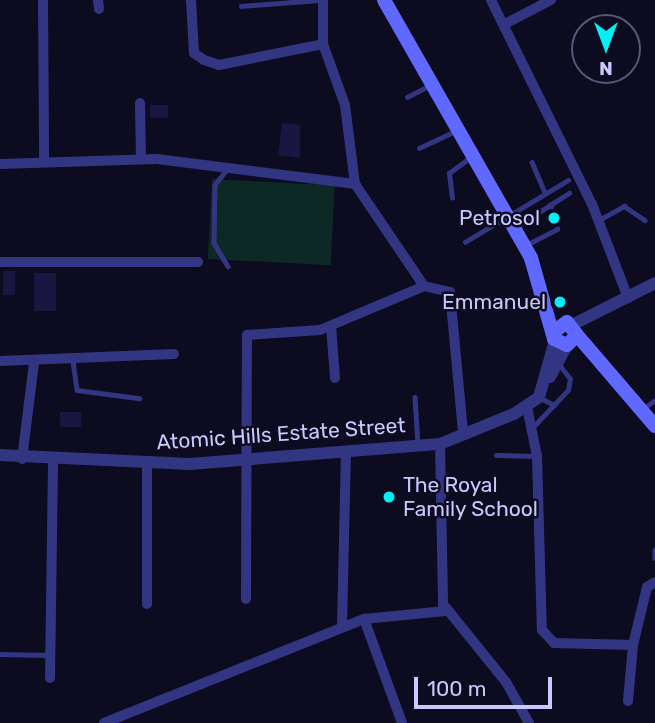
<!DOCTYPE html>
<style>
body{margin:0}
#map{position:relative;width:655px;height:723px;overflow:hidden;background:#0c0b1f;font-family:Rubik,sans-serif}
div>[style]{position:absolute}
.green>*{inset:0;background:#0d2926;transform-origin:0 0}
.building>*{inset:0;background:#1a1541;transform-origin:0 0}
.service>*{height:4.5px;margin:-2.25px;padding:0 2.25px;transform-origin:2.25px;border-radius:2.25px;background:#323682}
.minor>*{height:10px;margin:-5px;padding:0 5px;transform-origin:5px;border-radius:5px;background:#323682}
.tertiary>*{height:12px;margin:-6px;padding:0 6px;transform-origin:6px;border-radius:6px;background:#323682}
.secondary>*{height:14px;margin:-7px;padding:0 7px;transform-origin:7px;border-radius:7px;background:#6069ff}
.dots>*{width:19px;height:19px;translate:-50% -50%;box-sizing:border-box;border:4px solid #0c0b1f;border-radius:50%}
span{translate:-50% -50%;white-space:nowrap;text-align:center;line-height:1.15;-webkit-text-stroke:5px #0c0b1f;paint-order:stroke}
.poi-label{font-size:21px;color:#cac9ff}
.right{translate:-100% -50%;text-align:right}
.left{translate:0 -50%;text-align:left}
.street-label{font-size:21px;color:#cac9ff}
.north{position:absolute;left:571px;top:14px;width:70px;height:70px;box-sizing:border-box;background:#0c0b1f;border:2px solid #585779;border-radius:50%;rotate:180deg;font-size:19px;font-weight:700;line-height:28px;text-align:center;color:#cac9ff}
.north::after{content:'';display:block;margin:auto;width:24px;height:32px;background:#00f0f4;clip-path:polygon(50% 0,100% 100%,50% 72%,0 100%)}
.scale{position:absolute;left:414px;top:677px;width:138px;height:32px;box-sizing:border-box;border:4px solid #cac9ff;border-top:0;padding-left:9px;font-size:21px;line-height:24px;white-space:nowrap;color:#cac9ff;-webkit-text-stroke:5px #0c0b1f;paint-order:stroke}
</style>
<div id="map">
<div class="green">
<div style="left:212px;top:179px;width:123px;height:80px;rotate:3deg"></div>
</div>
<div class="building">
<div style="left:150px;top:105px;width:18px;height:13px"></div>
<div style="clip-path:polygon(282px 123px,300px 125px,300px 158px,278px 155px)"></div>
<div style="left:3px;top:271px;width:12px;height:24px"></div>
<div style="left:34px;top:273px;width:22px;height:38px"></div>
<div style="left:81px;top:412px;width:15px;height:21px;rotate:90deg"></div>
</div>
<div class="service">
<div style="left:241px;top:6px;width:78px;rotate:-4.4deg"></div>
<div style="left:407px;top:97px;width:25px;rotate:-27deg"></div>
<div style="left:419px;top:148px;width:38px;rotate:-25deg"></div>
<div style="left:532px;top:162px;width:34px;rotate:67deg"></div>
<div style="left:227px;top:170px;width:19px;rotate:129deg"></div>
<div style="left:215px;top:185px;width:58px;rotate:91deg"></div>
<div style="left:214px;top:243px;width:27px;rotate:59deg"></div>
<div style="left:452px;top:198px;width:25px;rotate:-97deg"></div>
<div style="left:449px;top:173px;width:26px;rotate:-36deg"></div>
<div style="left:599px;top:220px;width:29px;rotate:-29deg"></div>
<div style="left:624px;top:206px;width:25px;rotate:34deg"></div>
<div style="left:516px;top:227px;width:63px;rotate:-32.7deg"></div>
<div style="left:465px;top:242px;width:120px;rotate:-31deg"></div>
<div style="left:526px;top:245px;width:35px;rotate:-27deg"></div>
<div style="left:557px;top:229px;width:25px;rotate:-106deg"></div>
<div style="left:73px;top:361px;width:29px;rotate:82deg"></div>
<div style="left:77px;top:390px;width:63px;rotate:7.4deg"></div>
<div style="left:415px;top:397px;width:48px;rotate:86.4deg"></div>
<div style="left:539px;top:397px;width:17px;rotate:28deg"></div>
<div style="left:644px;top:408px;width:14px;rotate:-36deg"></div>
<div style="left:532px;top:428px;width:52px;rotate:-46.5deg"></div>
<div style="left:568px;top:390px;width:11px;rotate:-80deg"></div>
<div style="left:570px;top:379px;width:18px;rotate:-128deg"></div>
<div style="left:496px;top:455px;width:40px;rotate:1.4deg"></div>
<div style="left:655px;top:550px;width:8px;rotate:90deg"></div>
<div style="left:0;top:654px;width:48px;rotate:1.2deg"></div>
</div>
<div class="minor">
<div style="left:43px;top:0;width:161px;rotate:89.6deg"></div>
<div style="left:98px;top:0;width:9px;rotate:84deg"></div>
<div style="left:191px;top:0;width:53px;rotate:86.8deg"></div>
<div style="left:194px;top:53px;width:12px;rotate:35deg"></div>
<div style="left:204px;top:60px;width:16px;rotate:18deg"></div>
<div style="left:219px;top:65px;width:106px;rotate:-11.4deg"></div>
<div style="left:323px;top:0;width:44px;rotate:90deg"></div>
<div style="left:323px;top:44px;width:65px;rotate:70.2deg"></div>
<div style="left:345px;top:105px;width:80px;rotate:82.8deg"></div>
<div style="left:491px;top:0;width:228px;rotate:63.7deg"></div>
<div style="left:592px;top:204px;width:101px;rotate:69deg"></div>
<div style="left:505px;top:24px;width:52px;rotate:-27.6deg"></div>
<div style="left:140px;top:103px;width:55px;rotate:89deg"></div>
<div style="left:0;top:164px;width:157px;rotate:-1.8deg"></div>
<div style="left:157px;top:159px;width:200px;rotate:7.2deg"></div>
<div style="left:355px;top:184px;width:123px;rotate:55.9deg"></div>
<div style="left:424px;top:286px;width:27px;rotate:13deg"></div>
<div style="left:450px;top:292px;width:140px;rotate:84.7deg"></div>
<div style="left:0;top:262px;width:198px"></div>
<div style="left:331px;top:326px;width:52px;rotate:85.6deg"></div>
<div style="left:0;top:361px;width:174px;rotate:-2.3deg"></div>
<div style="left:527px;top:407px;width:50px;rotate:78.5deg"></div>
<div style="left:537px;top:456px;width:174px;rotate:88.4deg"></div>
<div style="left:542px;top:630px;width:18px;rotate:47deg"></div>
<div style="left:554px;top:643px;width:79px;rotate:1.5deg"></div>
<div style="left:440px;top:444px;width:160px;rotate:88.9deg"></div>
<div style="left:443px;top:604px;width:100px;rotate:51.1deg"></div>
<div style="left:506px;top:682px;width:47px;rotate:60.7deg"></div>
<div style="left:22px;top:459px;width:97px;rotate:-82.9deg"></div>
<div style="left:147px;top:465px;width:139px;rotate:90deg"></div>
<div style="left:246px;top:599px;width:264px;rotate:-89.8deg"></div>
<div style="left:247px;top:335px;width:73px;rotate:-3.9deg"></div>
<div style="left:320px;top:330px;width:113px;rotate:-22.9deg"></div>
<div style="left:364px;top:619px;width:111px;rotate:69.9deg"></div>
<div style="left:342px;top:626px;width:173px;rotate:-88.7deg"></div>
<div style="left:50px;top:678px;width:216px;rotate:-89.2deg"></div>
<div style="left:628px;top:701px;width:56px;rotate:-84.9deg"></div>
<div style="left:633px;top:645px;width:60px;rotate:-76.4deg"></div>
<div style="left:647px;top:587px;width:9px;rotate:-32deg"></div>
<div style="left:104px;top:723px;width:280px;rotate:-21.8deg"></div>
<div style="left:364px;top:619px;width:82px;rotate:-5.6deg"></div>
</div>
<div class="tertiary">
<div style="left:572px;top:325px;width:93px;rotate:-26.8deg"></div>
<div style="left:550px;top:377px;width:36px;rotate:-62deg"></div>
<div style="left:0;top:455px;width:190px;rotate:2.7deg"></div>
<div style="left:190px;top:464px;width:251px;rotate:-4.6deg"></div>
<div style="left:440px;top:444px;width:80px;rotate:-22.1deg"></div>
<div style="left:514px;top:414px;width:30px;rotate:-34deg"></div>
<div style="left:539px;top:397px;width:58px;rotate:-74.1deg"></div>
</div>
<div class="secondary">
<div style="left:384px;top:0;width:297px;rotate:60.3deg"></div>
<div style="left:531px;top:258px;width:84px;rotate:74.1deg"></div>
<div style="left:554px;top:339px;width:14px;rotate:25deg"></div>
<div style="left:567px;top:345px;width:14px;rotate:-45deg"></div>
<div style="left:577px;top:335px;width:16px;rotate:-128deg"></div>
<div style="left:567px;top:322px;width:17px;rotate:144deg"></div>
<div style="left:577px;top:335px;width:120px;rotate:49.4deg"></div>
</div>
<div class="dots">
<div style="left:554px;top:218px;background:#00f0f4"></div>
<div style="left:560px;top:302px;background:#00f0f4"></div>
<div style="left:389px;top:497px;background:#00f0f4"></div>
</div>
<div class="poi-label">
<span class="right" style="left:540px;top:218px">Petrosol</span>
<span class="right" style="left:546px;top:302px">Emmanuel</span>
<span class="left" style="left:403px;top:497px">The Royal<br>Family School</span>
</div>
<div class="street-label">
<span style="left:281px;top:434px;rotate:-4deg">Atomic Hills Estate Street</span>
</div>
<div class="north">N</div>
<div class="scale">100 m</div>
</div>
